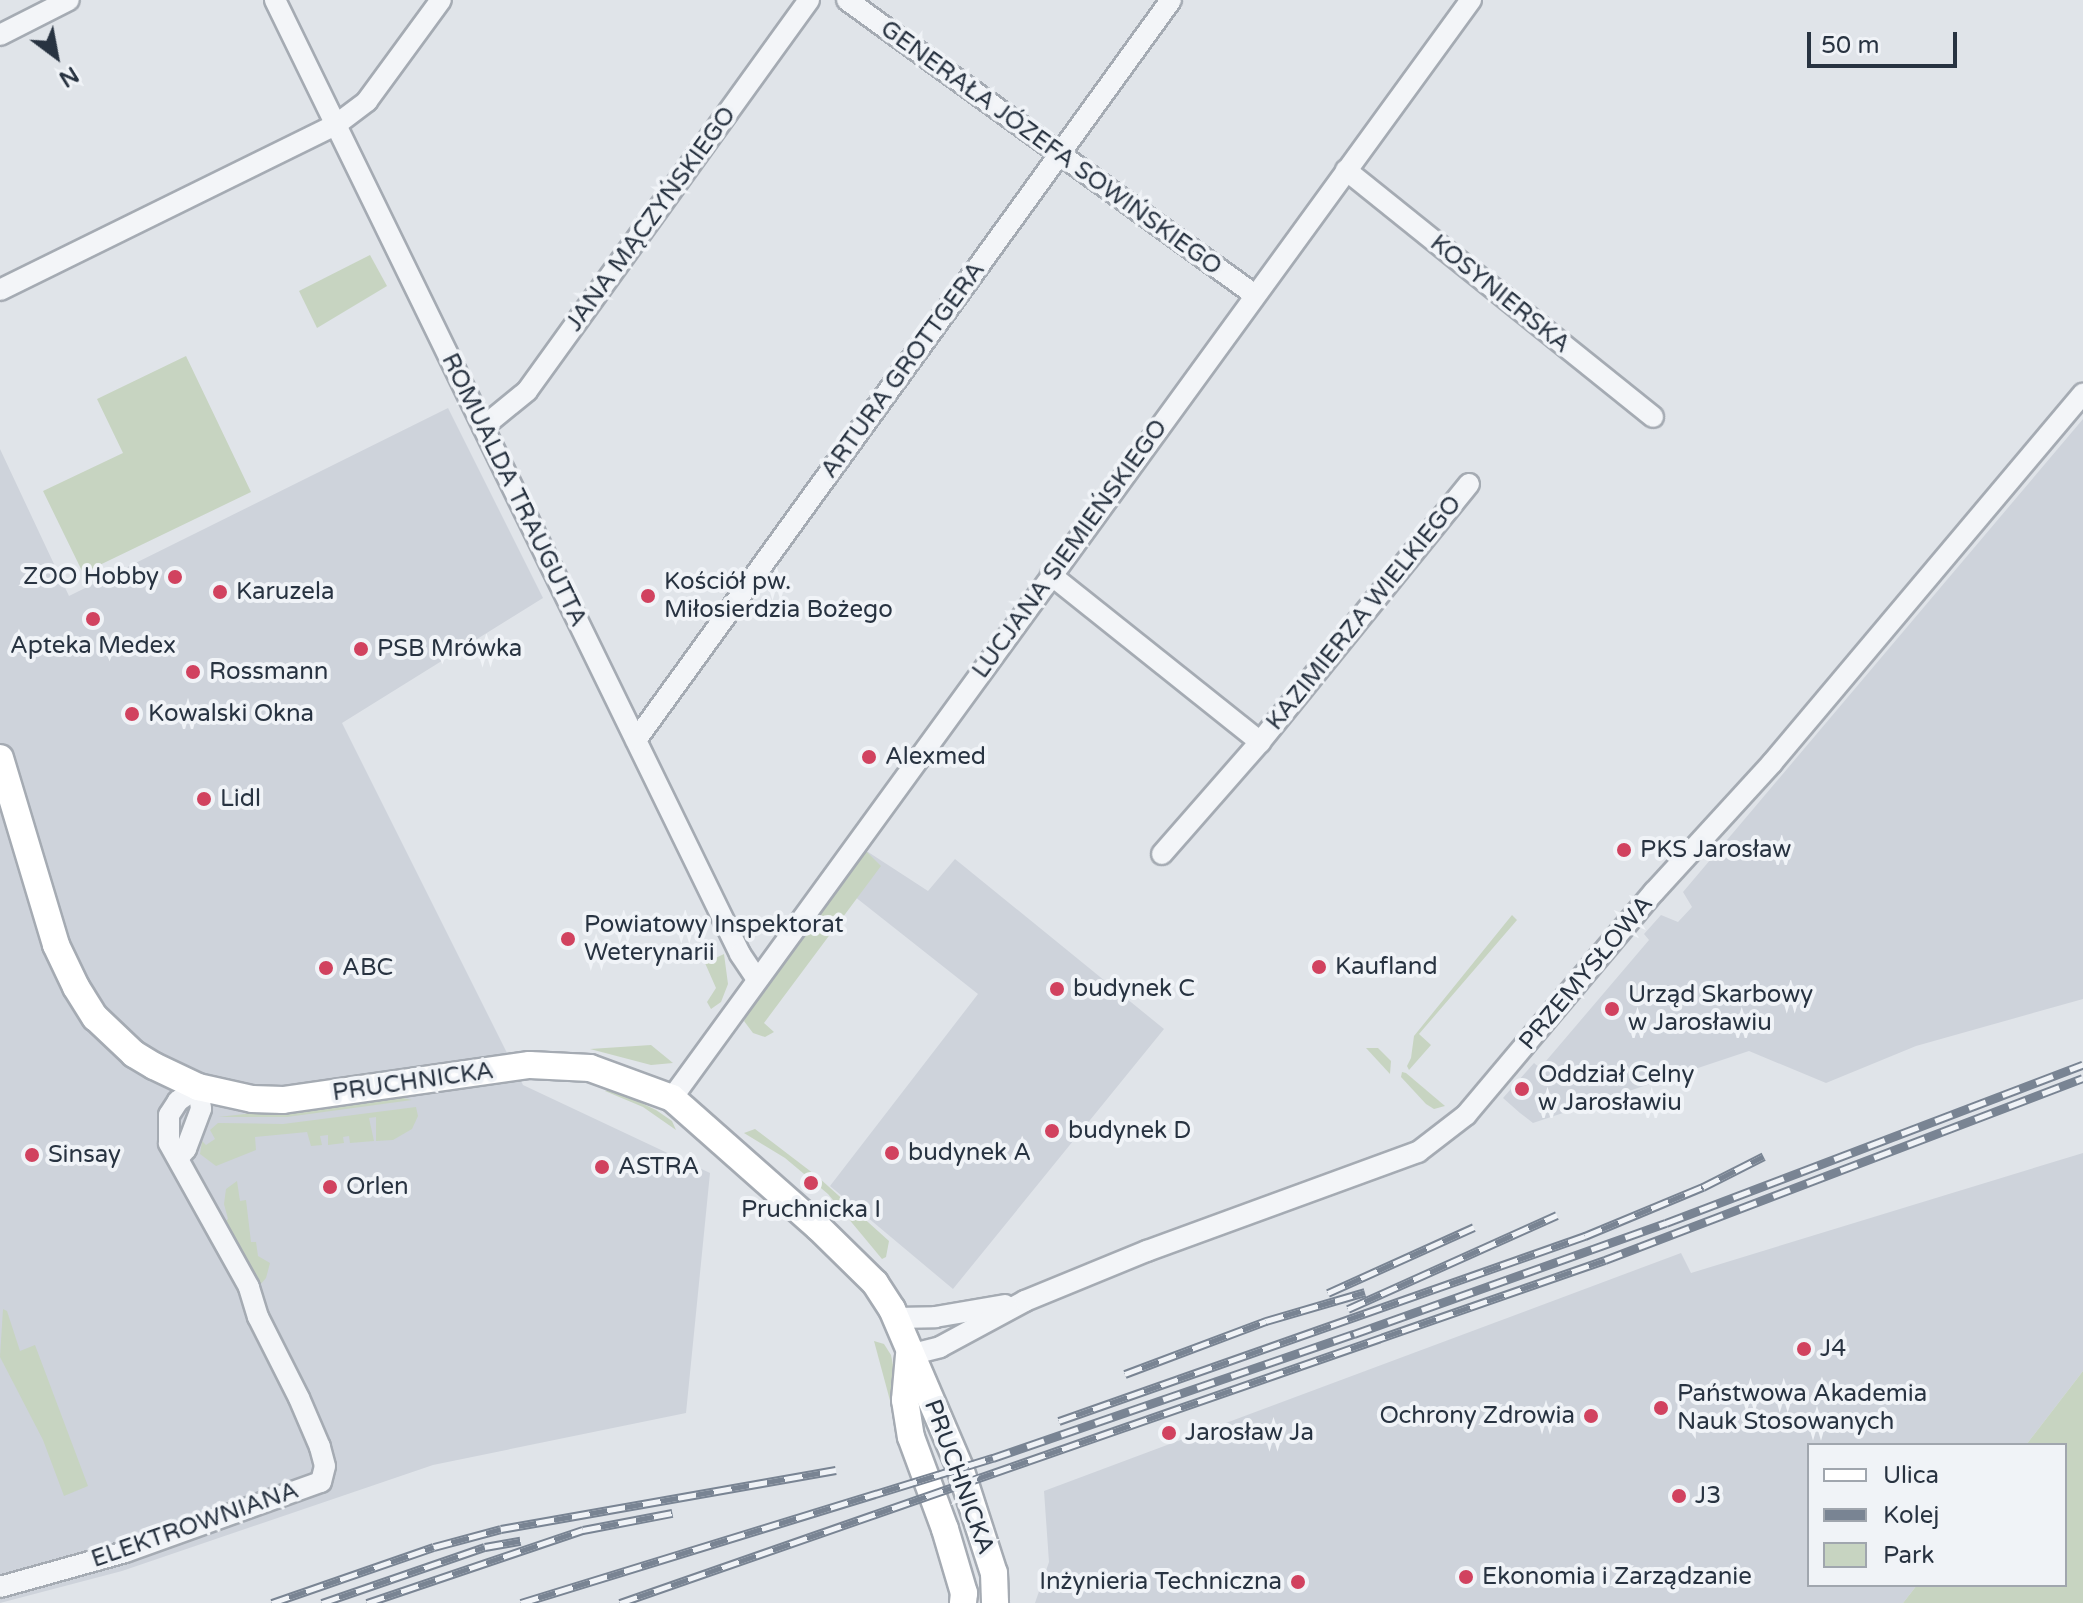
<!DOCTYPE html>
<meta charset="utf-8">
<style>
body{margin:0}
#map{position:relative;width:2083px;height:1603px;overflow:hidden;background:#e0e4e9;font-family:"Varela Round",sans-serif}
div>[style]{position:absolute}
.built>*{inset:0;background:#ced3db}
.green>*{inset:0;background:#c7d4c1}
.roads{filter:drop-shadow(2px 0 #a5abb3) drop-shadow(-2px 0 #a5abb3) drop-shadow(0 2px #a5abb3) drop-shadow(0 -2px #a5abb3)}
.minor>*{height:20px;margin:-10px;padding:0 10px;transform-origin:10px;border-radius:10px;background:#f3f5f8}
.major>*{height:26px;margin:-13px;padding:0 13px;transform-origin:13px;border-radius:13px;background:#fff}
.rail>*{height:9px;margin-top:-4.5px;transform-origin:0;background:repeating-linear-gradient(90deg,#f0f3f7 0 18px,#798493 0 36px);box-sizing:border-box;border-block:2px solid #798493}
.dots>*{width:22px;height:22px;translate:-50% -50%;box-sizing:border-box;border:4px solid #f0f3f7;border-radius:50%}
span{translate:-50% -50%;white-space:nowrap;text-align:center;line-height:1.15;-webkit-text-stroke:8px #f0f3f7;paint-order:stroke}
.street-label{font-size:24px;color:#283341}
.poi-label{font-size:24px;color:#283341}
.right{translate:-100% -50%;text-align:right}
.left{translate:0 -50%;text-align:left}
.legend{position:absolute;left:1807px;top:1443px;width:260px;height:144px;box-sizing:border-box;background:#f0f3f7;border:2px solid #a0a6ae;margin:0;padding:10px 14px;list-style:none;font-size:24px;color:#283341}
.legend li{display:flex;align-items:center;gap:16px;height:40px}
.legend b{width:40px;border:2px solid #a0a6ae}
.north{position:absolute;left:16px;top:16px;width:80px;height:80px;-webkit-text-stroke:6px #f0f3f7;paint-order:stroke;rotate:148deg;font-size:22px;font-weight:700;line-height:32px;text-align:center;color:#283341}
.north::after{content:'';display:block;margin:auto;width:28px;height:36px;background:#283341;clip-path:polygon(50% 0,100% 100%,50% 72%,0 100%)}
.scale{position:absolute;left:1807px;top:32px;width:150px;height:36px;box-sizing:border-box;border:4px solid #283341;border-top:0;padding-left:10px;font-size:24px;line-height:28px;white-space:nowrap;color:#283341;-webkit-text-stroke:6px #f0f3f7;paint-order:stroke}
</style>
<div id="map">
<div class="built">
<div style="clip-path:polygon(448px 408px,543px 598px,342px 723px,523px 1085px,710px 1173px,686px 1413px,433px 1465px,122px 1571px,0 1603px,0 449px,69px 596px)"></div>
<div style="clip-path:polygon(2083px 419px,2083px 999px,1916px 1046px,1826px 1083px,1749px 1051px,1533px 1123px,1520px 1113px,1503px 1098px,1534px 1063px,1540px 1068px,1552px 1054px,1649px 940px,1644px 934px,1661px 915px,1678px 922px,1692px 907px,1683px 892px)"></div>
<div style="clip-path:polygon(865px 850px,928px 891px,955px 859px,1164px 1029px,953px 1289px,830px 1186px,978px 994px,840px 885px)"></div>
<div style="clip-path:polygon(2083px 1153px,2083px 1371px,2026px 1445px,1809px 1445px,1809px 1585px,1917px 1585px,1903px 1603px,1035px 1603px,1049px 1562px,1044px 1491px,1681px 1253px,1691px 1273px)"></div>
</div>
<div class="green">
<div style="clip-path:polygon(370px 255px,387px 286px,317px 328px,299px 291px)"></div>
<div style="clip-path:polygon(186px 356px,251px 492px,83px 573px,43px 491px,123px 453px,97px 399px)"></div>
<div style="clip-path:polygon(865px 850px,881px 866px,764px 1023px,774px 1032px,765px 1037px,753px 1033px,744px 1021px,749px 1011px)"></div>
<div style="clip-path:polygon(1512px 915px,1517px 920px,1419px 1034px,1431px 1045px,1409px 1070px,1407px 1066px,1411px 1058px,1414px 1036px)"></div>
<div style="clip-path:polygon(724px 954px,728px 984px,721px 1002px,711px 1009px,707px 1002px,716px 988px,705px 963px)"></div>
<div style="clip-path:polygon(651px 1045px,673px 1063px,651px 1065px,590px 1049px)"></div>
<div style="clip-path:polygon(1366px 1048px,1378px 1048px,1391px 1061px,1390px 1074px)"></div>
<div style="clip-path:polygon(1402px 1072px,1406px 1073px,1445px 1106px,1434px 1109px,1426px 1104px,1401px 1077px)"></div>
<div style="clip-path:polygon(612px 1089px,656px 1110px,672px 1121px,676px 1130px,643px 1107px,605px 1091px)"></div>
<div style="clip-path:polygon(399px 1097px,412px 1100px,287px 1117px,218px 1117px)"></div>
<div style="clip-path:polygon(416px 1107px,418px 1116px,412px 1129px,393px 1140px,376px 1141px,376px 1117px,369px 1118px,374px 1141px,350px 1143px,349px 1136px,343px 1137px,344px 1143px,328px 1145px,328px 1135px,320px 1136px,322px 1145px,311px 1146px,307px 1132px,255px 1137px,256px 1150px,216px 1166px,200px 1154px,202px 1141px,206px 1145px,215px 1139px,210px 1130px,218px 1123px,283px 1124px)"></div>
<div style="clip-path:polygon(755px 1129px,818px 1177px,889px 1241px,886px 1257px,882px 1259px,828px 1194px,785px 1158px,744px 1133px)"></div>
<div style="clip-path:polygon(237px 1181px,240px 1201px,246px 1200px,251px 1242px,256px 1242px,258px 1256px,270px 1263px,266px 1278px,259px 1286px,224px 1222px,228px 1219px,224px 1204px,226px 1189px)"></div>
<div style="clip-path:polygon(3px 1309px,7px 1311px,20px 1351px,35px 1345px,88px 1486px,64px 1496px,43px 1440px,0 1357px)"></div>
<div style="clip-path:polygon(874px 1341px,884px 1344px,891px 1355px,901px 1405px,892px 1408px)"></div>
<div style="clip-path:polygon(2083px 1371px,2083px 1603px,1903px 1603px,1917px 1585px,2065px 1585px,2065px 1445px,2026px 1445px)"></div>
</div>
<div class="roads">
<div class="minor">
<div style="left:275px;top:0;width:1061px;rotate:64.01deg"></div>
<div style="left:740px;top:954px;width:29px;rotate:56deg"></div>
<div style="left:847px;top:0;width:503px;rotate:35.87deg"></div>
<div style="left:0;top:35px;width:77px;rotate:-26.9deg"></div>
<div style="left:1346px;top:170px;width:394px;rotate:38.8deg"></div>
<div style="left:0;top:290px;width:376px;rotate:-26.2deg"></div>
<div style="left:337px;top:124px;width:38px;rotate:-37deg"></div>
<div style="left:367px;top:101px;width:125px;rotate:-53.8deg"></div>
<div style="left:483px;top:427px;width:57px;rotate:-39.3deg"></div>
<div style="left:527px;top:391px;width:482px;rotate:-54.2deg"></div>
<div style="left:1051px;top:575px;width:268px;rotate:38.6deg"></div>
<div style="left:636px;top:740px;width:913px;rotate:-54.13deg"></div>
<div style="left:1162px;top:854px;width:149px;rotate:-48.8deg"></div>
<div style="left:1260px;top:742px;width:332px;rotate:-51deg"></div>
<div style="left:672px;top:1098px;width:1358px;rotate:-53.96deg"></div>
<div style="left:896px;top:1318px;width:39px;rotate:-1deg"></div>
<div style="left:935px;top:1317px;width:71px;rotate:-9.7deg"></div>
<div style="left:909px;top:1355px;width:32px;rotate:-14deg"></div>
<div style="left:940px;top:1347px;width:97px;rotate:-28.4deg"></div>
<div style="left:1025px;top:1301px;width:132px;rotate:-22.3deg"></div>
<div style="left:1147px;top:1251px;width:289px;rotate:-20.1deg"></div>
<div style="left:1418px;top:1152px;width:61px;rotate:-37.6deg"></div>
<div style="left:1466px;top:1115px;width:292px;rotate:-49.9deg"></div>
<div style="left:1654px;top:892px;width:175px;rotate:-47.5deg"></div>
<div style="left:1772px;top:763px;width:483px;rotate:-49.9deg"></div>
<div style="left:0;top:1587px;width:130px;rotate:-15.6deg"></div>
<div style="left:125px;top:1552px;width:208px;rotate:-19.7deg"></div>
<div style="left:321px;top:1482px;width:16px;rotate:-76deg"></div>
<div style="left:325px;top:1466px;width:20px;rotate:-105deg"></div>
<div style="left:320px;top:1447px;width:53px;rotate:-113.2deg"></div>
<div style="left:299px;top:1398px;width:91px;rotate:-116.8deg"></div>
<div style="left:258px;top:1317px;width:31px;rotate:-107deg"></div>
<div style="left:249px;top:1287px;width:165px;rotate:-119.1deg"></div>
<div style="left:169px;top:1143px;width:28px;rotate:-90deg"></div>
<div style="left:169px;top:1115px;width:17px;rotate:-57deg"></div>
<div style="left:178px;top:1101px;width:24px;rotate:-35deg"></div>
<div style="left:198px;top:1087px;width:22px;rotate:82deg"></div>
<div style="left:201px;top:1109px;width:43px;rotate:110.6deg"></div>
<div style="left:186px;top:1149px;width:9px;rotate:131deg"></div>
</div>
<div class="major">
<div style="left:0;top:758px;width:195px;rotate:73.3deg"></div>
<div style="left:56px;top:945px;width:47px;rotate:64.5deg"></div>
<div style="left:76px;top:987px;width:36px;rotate:58deg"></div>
<div style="left:95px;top:1017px;width:54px;rotate:43.5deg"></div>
<div style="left:134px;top:1054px;width:23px;rotate:31deg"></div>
<div style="left:154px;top:1066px;width:49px;rotate:25.5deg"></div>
<div style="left:198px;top:1087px;width:55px;rotate:12.5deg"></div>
<div style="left:252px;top:1099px;width:31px;rotate:2deg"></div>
<div style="left:283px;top:1100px;width:249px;rotate:-8.1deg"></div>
<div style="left:530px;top:1065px;width:60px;rotate:2.9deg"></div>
<div style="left:590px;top:1068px;width:87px;rotate:20.1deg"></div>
<div style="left:672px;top:1098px;width:195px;rotate:41.5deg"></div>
<div style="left:818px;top:1227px;width:80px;rotate:44.5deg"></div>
<div style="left:875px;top:1283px;width:31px;rotate:57deg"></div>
<div style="left:892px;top:1309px;width:173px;rotate:66.8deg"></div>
<div style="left:960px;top:1468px;width:110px;rotate:72.1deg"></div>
<div style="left:994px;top:1573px;width:30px;rotate:88deg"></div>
<div style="left:909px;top:1355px;width:45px;rotate:95.1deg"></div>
<div style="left:905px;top:1400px;width:37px;rotate:81deg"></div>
<div style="left:911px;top:1437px;width:98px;rotate:69.7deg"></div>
<div style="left:945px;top:1529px;width:67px;rotate:73.5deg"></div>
<div style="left:964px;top:1593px;width:10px;rotate:96deg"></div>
</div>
</div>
<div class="rail">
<div style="left:1328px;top:1293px;width:160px;rotate:-24.3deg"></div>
<div style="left:1348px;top:1309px;width:229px;rotate:-24.2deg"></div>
<div style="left:1125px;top:1374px;width:151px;rotate:-20.6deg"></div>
<div style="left:1266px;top:1321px;width:103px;rotate:-16.3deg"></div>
<div style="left:1059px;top:1421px;width:558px;rotate:-19.38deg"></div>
<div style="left:1585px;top:1236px;width:128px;rotate:-22.6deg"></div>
<div style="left:1703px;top:1187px;width:68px;rotate:-26.9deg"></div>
<div style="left:272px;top:1603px;width:171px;rotate:-19.1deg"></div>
<div style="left:434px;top:1547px;width:69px;rotate:-15deg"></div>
<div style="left:501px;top:1529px;width:340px;rotate:-10deg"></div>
<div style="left:322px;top:1603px;width:172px;rotate:-19deg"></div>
<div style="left:485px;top:1547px;width:36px;rotate:-10deg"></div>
<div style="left:367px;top:1603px;width:228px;rotate:-18.7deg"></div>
<div style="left:583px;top:1530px;width:91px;rotate:-10.8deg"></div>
<div style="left:521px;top:1603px;width:494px;rotate:-17.1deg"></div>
<div style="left:993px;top:1458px;width:382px;rotate:-19deg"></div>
<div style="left:1354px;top:1334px;width:331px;rotate:-19.6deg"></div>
<div style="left:1666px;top:1223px;width:446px;rotate:-20.8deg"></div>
<div style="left:620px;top:1603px;width:1043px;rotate:-19.2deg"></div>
<div style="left:1605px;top:1260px;width:511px;rotate:-20.84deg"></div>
</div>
<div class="dots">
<div style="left:175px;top:577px;background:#d1425f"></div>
<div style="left:220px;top:592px;background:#d1425f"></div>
<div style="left:648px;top:596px;background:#d1425f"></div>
<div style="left:93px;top:619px;background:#d1425f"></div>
<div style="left:361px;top:649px;background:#d1425f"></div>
<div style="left:193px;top:672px;background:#d1425f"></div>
<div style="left:132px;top:714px;background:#d1425f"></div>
<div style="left:869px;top:757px;background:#d1425f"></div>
<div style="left:204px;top:799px;background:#d1425f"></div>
<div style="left:1624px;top:850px;background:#d1425f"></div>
<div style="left:568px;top:939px;background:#d1425f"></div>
<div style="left:1319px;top:967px;background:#d1425f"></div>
<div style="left:326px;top:968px;background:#d1425f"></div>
<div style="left:1057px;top:989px;background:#d1425f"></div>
<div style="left:1612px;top:1009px;background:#d1425f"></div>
<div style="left:1522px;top:1089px;background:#d1425f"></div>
<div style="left:1052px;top:1131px;background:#d1425f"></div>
<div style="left:892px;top:1153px;background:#d1425f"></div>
<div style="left:32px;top:1155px;background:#d1425f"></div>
<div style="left:602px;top:1167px;background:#d1425f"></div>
<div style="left:811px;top:1183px;background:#d1425f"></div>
<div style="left:330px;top:1187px;background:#d1425f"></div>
<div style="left:1804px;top:1349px;background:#d1425f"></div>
<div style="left:1661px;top:1408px;background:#d1425f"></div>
<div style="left:1591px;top:1416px;background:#d1425f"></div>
<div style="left:1169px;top:1433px;background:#d1425f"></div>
<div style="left:1679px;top:1496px;background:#d1425f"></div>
<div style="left:1466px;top:1577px;background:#d1425f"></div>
<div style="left:1298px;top:1582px;background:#d1425f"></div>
</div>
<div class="street-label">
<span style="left:1051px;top:148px;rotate:36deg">GENERAŁA JÓZEFA SOWIŃSKIEGO</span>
<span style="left:651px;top:219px;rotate:-54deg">JANA MĄCZYŃSKIEGO</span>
<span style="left:1500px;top:294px;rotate:39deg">KOSYNIERSKA</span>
<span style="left:903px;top:370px;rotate:-54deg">ARTURA GROTTGERA</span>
<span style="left:514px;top:490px;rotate:64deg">ROMUALDA TRAUGUTTA</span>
<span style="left:1070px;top:549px;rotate:-54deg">LUCJANA SIEMIEŃSKIEGO</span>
<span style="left:1364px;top:613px;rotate:-51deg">KAZIMIERZA WIELKIEGO</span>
<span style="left:1586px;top:973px;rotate:-50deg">PRZEMYSŁOWA</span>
<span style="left:413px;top:1082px;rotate:-8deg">PRUCHNICKA</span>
<span style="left:959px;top:1477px;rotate:70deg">PRUCHNICKA</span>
<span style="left:195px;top:1525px;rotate:-19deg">ELEKTROWNIANA</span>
</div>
<div class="poi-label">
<span class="right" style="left:159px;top:577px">ZOO Hobby</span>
<span class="left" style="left:664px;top:596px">Kościół pw.<br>Miłosierdzia Bożego</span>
<span class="left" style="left:236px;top:592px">Karuzela</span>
<span style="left:93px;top:646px">Apteka Medex</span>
<span class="left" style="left:377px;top:649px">PSB Mrówka</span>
<span class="left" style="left:209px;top:672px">Rossmann</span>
<span class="left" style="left:148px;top:714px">Kowalski Okna</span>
<span class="left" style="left:885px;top:757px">Alexmed</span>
<span class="left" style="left:220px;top:799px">Lidl</span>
<span class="left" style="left:1640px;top:850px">PKS Jarosław</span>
<span class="left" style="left:584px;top:939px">Powiatowy Inspektorat<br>Weterynarii</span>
<span class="left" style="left:1335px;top:967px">Kaufland</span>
<span class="left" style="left:342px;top:968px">ABC</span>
<span class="left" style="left:1073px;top:989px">budynek C</span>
<span class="left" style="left:1628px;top:1009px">Urząd Skarbowy<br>w Jarosławiu</span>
<span class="left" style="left:1538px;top:1089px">Oddział Celny<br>w Jarosławiu</span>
<span class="left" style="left:1068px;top:1131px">budynek D</span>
<span class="left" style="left:908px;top:1153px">budynek A</span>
<span class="left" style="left:48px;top:1155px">Sinsay</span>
<span class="left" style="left:618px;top:1167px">ASTRA</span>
<span class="left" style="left:346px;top:1187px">Orlen</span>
<span style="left:811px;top:1210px">Pruchnicka I</span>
<span class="left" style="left:1820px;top:1349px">J4</span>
<span class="left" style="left:1677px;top:1408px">Państwowa Akademia<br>Nauk Stosowanych</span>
<span class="right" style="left:1575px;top:1416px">Ochrony Zdrowia</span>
<span class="left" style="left:1185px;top:1433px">Jarosław Ja</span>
<span class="left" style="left:1695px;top:1496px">J3</span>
<span class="left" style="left:1482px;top:1577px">Ekonomia i Zarządzanie</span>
<span class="right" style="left:1282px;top:1582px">Inżynieria Techniczna</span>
</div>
<ul class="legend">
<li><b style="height:10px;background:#fff"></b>Ulica</li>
<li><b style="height:10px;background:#798493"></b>Kolej</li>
<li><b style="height:22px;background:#c7d4c1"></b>Park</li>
</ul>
<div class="north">N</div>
<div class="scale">50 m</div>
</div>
